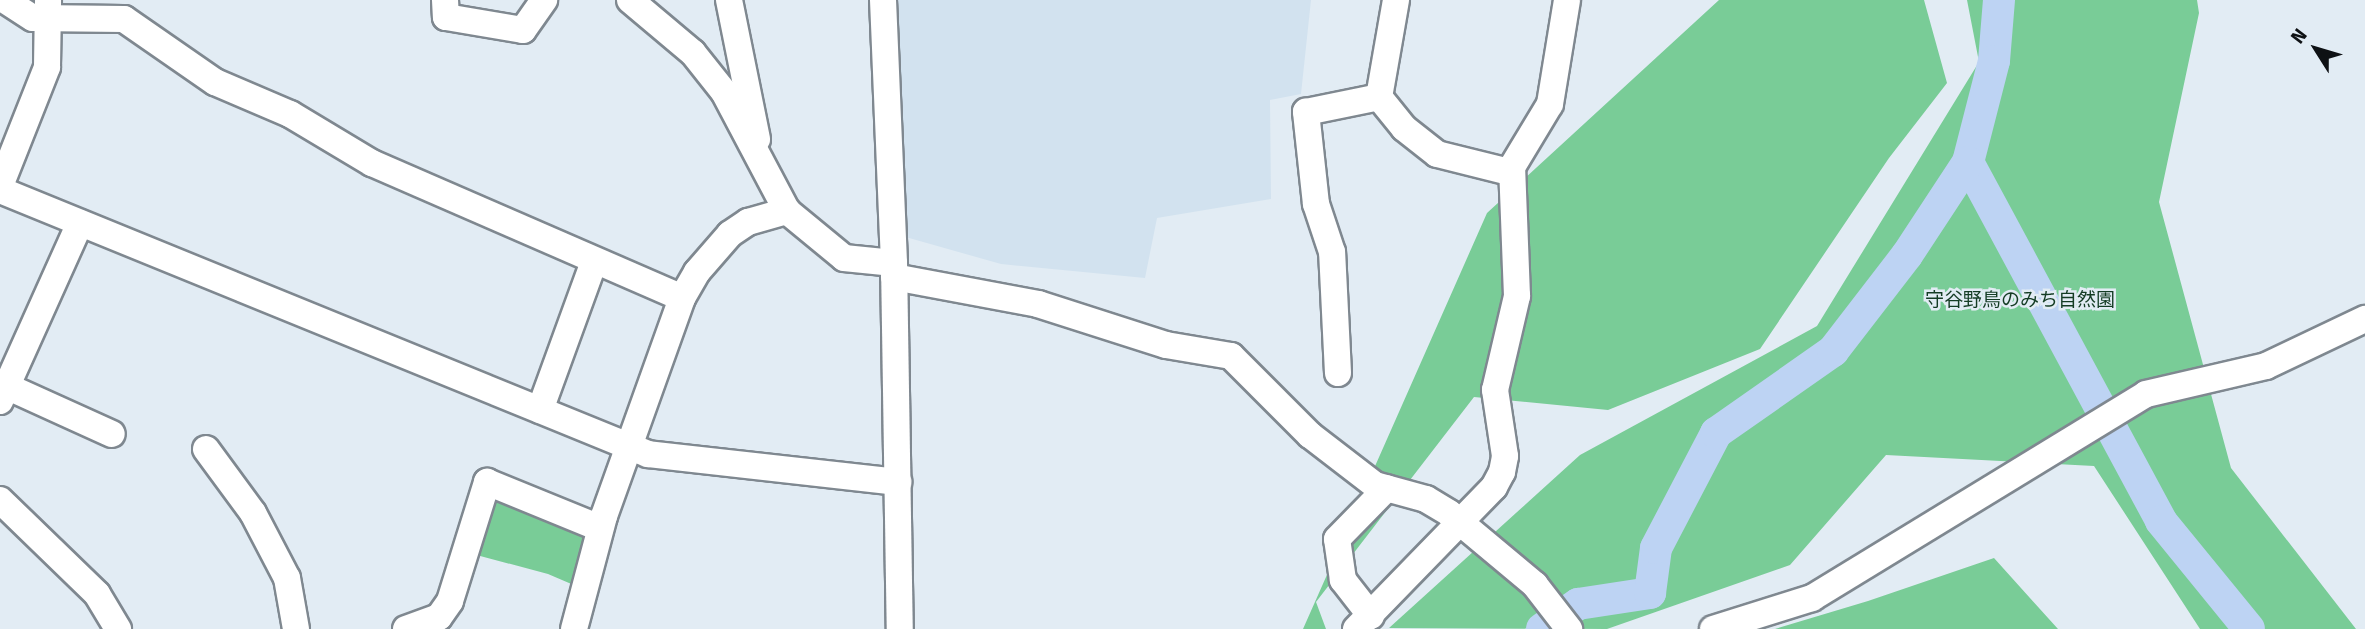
<!DOCTYPE html>
<meta charset="utf-8">
<style>
body{margin:0}
#map{position:relative;width:2365px;height:629px;overflow:hidden;background:#e2ecf4;font-family:"Fira Sans","Noto Sans JP",sans-serif}
div>[style]{position:absolute}
.built>*{inset:0;background:#d2e2ef}
.green>*{inset:0;background:#79cc97}
.river>*{height:32px;margin:-16px;padding:0 16px;transform-origin:16px;border-radius:16px;background:#bdd3f3}
.roads{filter:drop-shadow(2px 0 #7f8890) drop-shadow(-2px 0 #7f8890) drop-shadow(0 2px #7f8890) drop-shadow(0 -2px #7f8890)}
.minor>*{height:26px;margin:-13px;padding:0 13px;transform-origin:13px;border-radius:13px;background:#fff}
span{translate:-50% -50%;white-space:nowrap;text-align:center;line-height:1.15;-webkit-text-stroke:5px #e2ecf4;paint-order:stroke}
.park-label{font-size:19px;color:#143c24}
.north{position:absolute;left:2281px;top:14px;width:70px;height:70px;-webkit-text-stroke:5px #e2ecf4;paint-order:stroke;rotate:307deg;font-size:19px;font-weight:700;line-height:28px;text-align:center;color:#0e1114}
.north::after{content:'';display:block;margin:auto;width:24px;height:32px;background:#0e1114;clip-path:polygon(50% 0,100% 100%,50% 72%,0 100%)}
</style>
<div id="map">
<div class="built">
<div style="clip-path:polygon(894px 0,1311px 0,1301px 94px,1270px 100px,1271px 199px,1157px 218px,1145px 278px,1001px 264px,902px 236px)"></div>
</div>
<div class="green">
<div style="clip-path:polygon(1719px 0,1924px 0,1947px 83px,1889px 158px,1760px 349px,1608px 410px,1474px 397px,1316px 602px,1326px 629px,1303px 629px,1487px 213px)"></div>
<div style="clip-path:polygon(1967px 0,2197px 0,2199px 13px,2159px 202px,2231px 468px,2356px 629px,2200px 629px,2094px 466px,1886px 455px,1790px 565px,1607px 629px,1389px 628px,1580px 455px,1817px 326px,1979px 62px)"></div>
<div style="clip-path:polygon(492px 487px,593px 530px,576px 586px,548px 574px,469px 553px)"></div>
<div style="clip-path:polygon(1994px 558px,2058px 629px,1775px 629px,1868px 601px)"></div>
</div>
<div class="river">
<div style="left:1999px;top:0;width:61px;rotate:94.7deg"></div>
<div style="left:1994px;top:61px;width:104px;rotate:104.4deg"></div>
<div style="left:1968px;top:162px;width:408px;rotate:61.7deg"></div>
<div style="left:2161px;top:521px;width:139px;rotate:50.8deg"></div>
<div style="left:1542px;top:629px;width:44px;rotate:-34.8deg"></div>
<div style="left:1578px;top:604px;width:73px;rotate:-8.7deg"></div>
<div style="left:1650px;top:593px;width:45px;rotate:-82.4deg"></div>
<div style="left:1656px;top:548px;width:130px;rotate:-62.4deg"></div>
<div style="left:1716px;top:433px;width:143px;rotate:-35deg"></div>
<div style="left:1833px;top:351px;width:121px;rotate:-52.4deg"></div>
<div style="left:1907px;top:255px;width:111px;rotate:-56.7deg"></div>
</div>
<div class="roads">
<div class="minor">
<div style="left:5px;top:0;width:33px;rotate:33deg"></div>
<div style="left:33px;top:18px;width:91px;rotate:0.6deg"></div>
<div style="left:124px;top:19px;width:111px;rotate:34.7deg"></div>
<div style="left:215px;top:82px;width:82px;rotate:23.1deg"></div>
<div style="left:290px;top:114px;width:96px;rotate:30.9deg"></div>
<div style="left:372px;top:163px;width:338px;rotate:23.5deg"></div>
<div style="left:445px;top:0;width:17px;rotate:87deg"></div>
<div style="left:446px;top:17px;width:78px;rotate:9.6deg"></div>
<div style="left:523px;top:30px;width:37px;rotate:-55deg"></div>
<div style="left:630px;top:0;width:82px;rotate:40.1deg"></div>
<div style="left:693px;top:53px;width:50px;rotate:51.5deg"></div>
<div style="left:724px;top:92px;width:135px;rotate:62.1deg"></div>
<div style="left:787px;top:211px;width:74px;rotate:39.5deg"></div>
<div style="left:844px;top:258px;width:50px;rotate:5.7deg"></div>
<div style="left:729px;top:0;width:142px;rotate:78.6deg"></div>
<div style="left:883px;top:0;width:263px;rotate:87.6deg"></div>
<div style="left:894px;top:263px;width:366px;rotate:89.1deg"></div>
<div style="left:1396px;top:0;width:98px;rotate:99.9deg"></div>
<div style="left:1379px;top:97px;width:40px;rotate:51deg"></div>
<div style="left:1404px;top:128px;width:42px;rotate:38.2deg"></div>
<div style="left:1437px;top:154px;width:74px;rotate:14deg"></div>
<div style="left:1509px;top:172px;width:79px;rotate:-58.9deg"></div>
<div style="left:1550px;top:104px;width:105px;rotate:-80.7deg"></div>
<div style="left:0;top:186px;width:128px;rotate:-68.4deg"></div>
<div style="left:47px;top:67px;width:67px;rotate:-89.1deg"></div>
<div style="left:0;top:190px;width:700px;rotate:22.17deg"></div>
<div style="left:648px;top:454px;width:252px;rotate:6.4deg"></div>
<div style="left:894px;top:277px;width:147px;rotate:10.6deg"></div>
<div style="left:1038px;top:304px;width:134px;rotate:17.8deg"></div>
<div style="left:1166px;top:345px;width:66px;rotate:9.6deg"></div>
<div style="left:1231px;top:356px;width:112px;rotate:45deg"></div>
<div style="left:1310px;top:435px;width:82px;rotate:37.6deg"></div>
<div style="left:1375px;top:485px;width:53px;rotate:15.4deg"></div>
<div style="left:1426px;top:499px;width:27px;rotate:31deg"></div>
<div style="left:1449px;top:513px;width:112px;rotate:39.9deg"></div>
<div style="left:1535px;top:585px;width:56px;rotate:52.3deg"></div>
<div style="left:1338px;top:373px;width:121px;rotate:-92.8deg"></div>
<div style="left:1332px;top:252px;width:51px;rotate:-108.4deg"></div>
<div style="left:1316px;top:204px;width:93px;rotate:-96.2deg"></div>
<div style="left:1306px;top:112px;width:75px;rotate:-11.6deg"></div>
<div style="left:6px;top:386px;width:116px;rotate:24.4deg"></div>
<div style="left:0;top:401px;width:195px;rotate:-65.8deg"></div>
<div style="left:540px;top:410px;width:158px;rotate:-70deg"></div>
<div style="left:206px;top:449px;width:79px;rotate:53.7deg"></div>
<div style="left:253px;top:513px;width:73px;rotate:62.4deg"></div>
<div style="left:287px;top:578px;width:52px;rotate:80deg"></div>
<div style="left:0;top:500px;width:135px;rotate:44.1deg"></div>
<div style="left:97px;top:594px;width:41px;rotate:59deg"></div>
<div style="left:1371px;top:616px;width:46px;rotate:-127.9deg"></div>
<div style="left:1343px;top:580px;width:41px;rotate:-98.3deg"></div>
<div style="left:1337px;top:539px;width:71px;rotate:-45.6deg"></div>
<div style="left:406px;top:629px;width:35px;rotate:-20deg"></div>
<div style="left:439px;top:617px;width:19px;rotate:-55deg"></div>
<div style="left:450px;top:601px;width:125px;rotate:-72.7deg"></div>
<div style="left:487px;top:482px;width:122px;rotate:22.2deg"></div>
<div style="left:574px;top:629px;width:117px;rotate:-75.1deg"></div>
<div style="left:604px;top:516px;width:232px;rotate:-70.3deg"></div>
<div style="left:682px;top:298px;width:30px;rotate:-60deg"></div>
<div style="left:697px;top:272px;width:50px;rotate:-49deg"></div>
<div style="left:730px;top:234px;width:22px;rotate:-34deg"></div>
<div style="left:748px;top:222px;width:41px;rotate:-15.8deg"></div>
<div style="left:1356px;top:629px;width:198px;rotate:-45.8deg"></div>
<div style="left:1494px;top:487px;width:17px;rotate:-62deg"></div>
<div style="left:1502px;top:472px;width:16px;rotate:-79deg"></div>
<div style="left:1505px;top:456px;width:67px;rotate:-98.6deg"></div>
<div style="left:1495px;top:390px;width:97px;rotate:-76.8deg"></div>
<div style="left:1517px;top:296px;width:128px;rotate:-92.2deg"></div>
<div style="left:1713px;top:629px;width:104px;rotate:-17.4deg"></div>
<div style="left:1812px;top:598px;width:391px;rotate:-31.4deg"></div>
<div style="left:2146px;top:394px;width:123px;rotate:-13.1deg"></div>
<div style="left:2266px;top:366px;width:110px;rotate:-25.4deg"></div>
</div>
</div>
<div class="park-label">
<span style="left:2020px;top:300px">守谷野鳥のみち自然園</span>
</div>
<div class="north">N</div>
</div>
